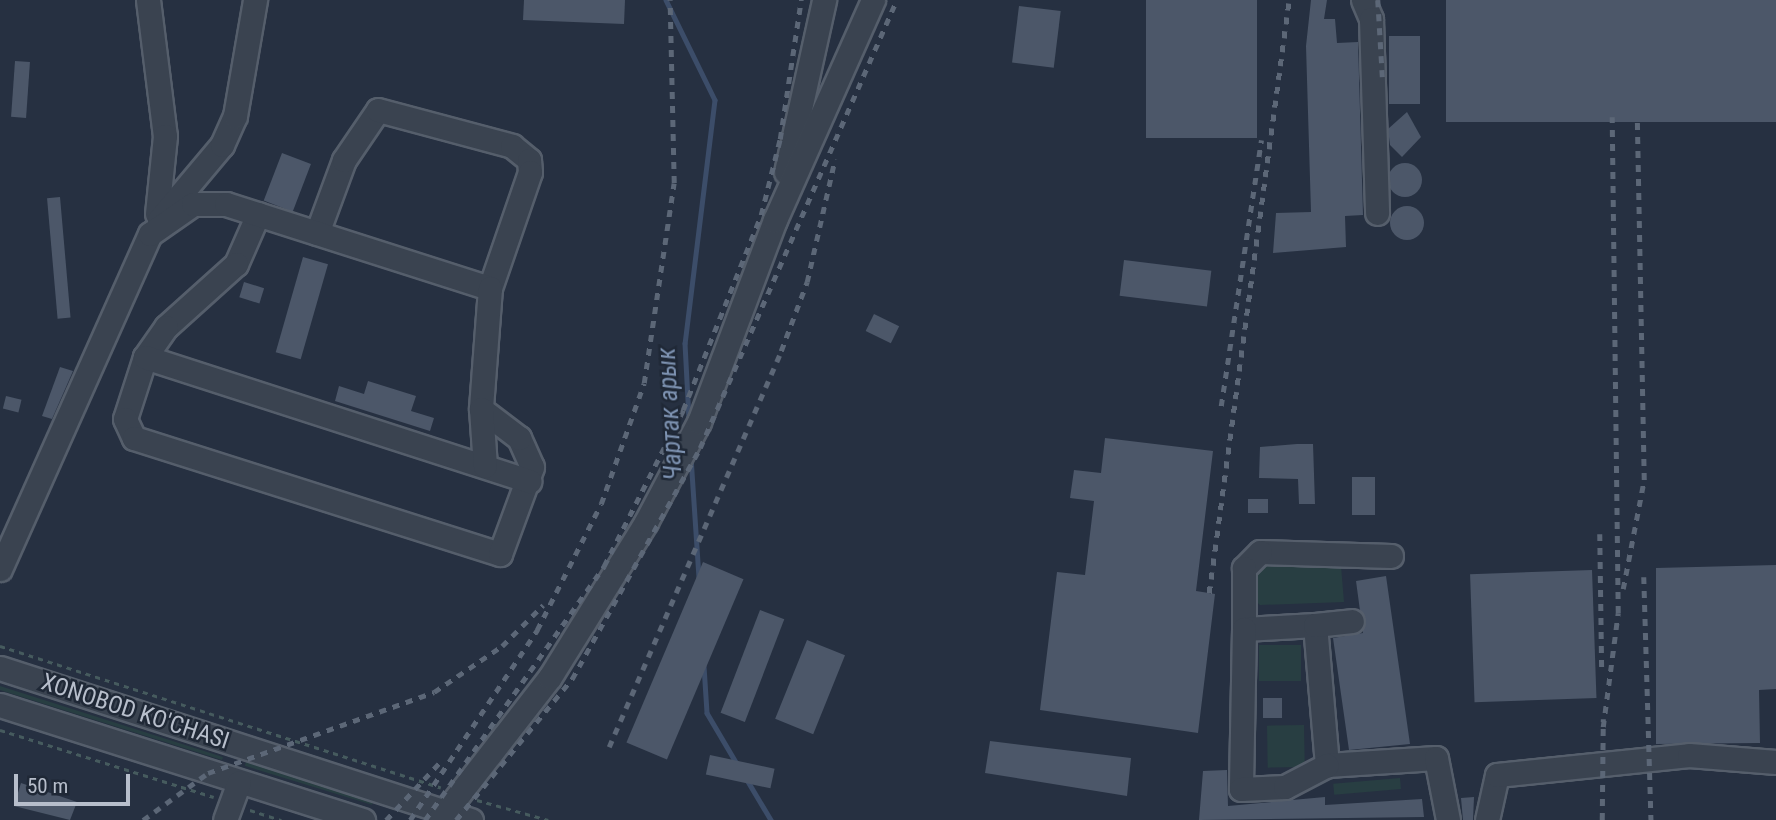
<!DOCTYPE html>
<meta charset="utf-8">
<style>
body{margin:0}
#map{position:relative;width:1776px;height:820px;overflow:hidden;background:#263041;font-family:"Roboto Condensed",sans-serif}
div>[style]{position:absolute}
.green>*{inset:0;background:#283e42;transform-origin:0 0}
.stream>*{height:4.5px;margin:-2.25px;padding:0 2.25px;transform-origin:2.25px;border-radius:2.25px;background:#3c4d69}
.building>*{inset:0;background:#4c5769;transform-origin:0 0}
.round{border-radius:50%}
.path>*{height:2.5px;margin-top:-1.25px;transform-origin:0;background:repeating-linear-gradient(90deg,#465b5e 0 5px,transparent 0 10px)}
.roads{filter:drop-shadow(2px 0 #555e6b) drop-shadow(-2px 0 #555e6b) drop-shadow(0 2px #555e6b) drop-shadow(0 -2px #555e6b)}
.minor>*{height:23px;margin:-11.5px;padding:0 11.5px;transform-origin:11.5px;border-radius:11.5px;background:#3a4350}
.rail>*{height:4.5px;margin-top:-2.25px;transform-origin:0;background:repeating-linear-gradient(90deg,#5c6777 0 7px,transparent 0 14px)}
span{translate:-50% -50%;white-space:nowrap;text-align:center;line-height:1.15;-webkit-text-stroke:5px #1f2836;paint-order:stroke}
.street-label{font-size:24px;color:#b7becb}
.water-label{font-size:26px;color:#7e93b2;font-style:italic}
.scale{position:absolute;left:14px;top:774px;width:116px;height:32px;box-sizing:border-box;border:4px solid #b7becb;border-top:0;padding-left:9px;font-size:21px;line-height:24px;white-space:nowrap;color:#b7becb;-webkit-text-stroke:5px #1f2836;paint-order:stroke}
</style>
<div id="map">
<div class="green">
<div style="clip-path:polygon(1261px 566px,1341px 566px,1344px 602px,1260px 605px,1253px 599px,1254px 574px)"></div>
<div style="left:1301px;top:645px;width:36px;height:42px;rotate:90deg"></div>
<div style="clip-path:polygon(0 686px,223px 757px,222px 760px,0 690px)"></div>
<div style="left:1304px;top:725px;width:42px;height:37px;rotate:89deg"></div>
<div style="left:246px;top:762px;width:133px;height:4px;rotate:17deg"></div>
<div style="left:1400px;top:778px;width:11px;height:67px;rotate:85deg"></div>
</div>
<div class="stream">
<div style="left:666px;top:0;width:111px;rotate:63.9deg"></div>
<div style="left:715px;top:100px;width:245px;rotate:97deg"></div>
<div style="left:685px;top:343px;width:77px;rotate:87deg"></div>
<div style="left:691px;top:457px;width:120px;rotate:86.2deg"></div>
<div style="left:704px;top:666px;width:47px;rotate:86.3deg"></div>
<div style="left:707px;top:713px;width:59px;rotate:59.5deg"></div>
<div style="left:746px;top:778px;width:49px;rotate:59.2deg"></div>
</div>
<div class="building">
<div style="clip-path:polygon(524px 0,625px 0,624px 24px,523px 20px)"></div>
<div style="left:1146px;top:0;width:111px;height:138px"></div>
<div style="clip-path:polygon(1311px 0,1327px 0,1324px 19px,1335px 19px,1337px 43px,1358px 42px,1363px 215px,1345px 216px,1346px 247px,1273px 253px,1276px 213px,1311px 212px,1306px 46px)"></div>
<div style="left:1446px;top:0;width:330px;height:122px"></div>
<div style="left:1019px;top:6px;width:42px;height:57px;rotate:7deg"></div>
<div style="left:1389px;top:36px;width:31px;height:68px"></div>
<div style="left:15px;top:61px;width:15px;height:56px;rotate:4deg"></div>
<div style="clip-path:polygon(1407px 112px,1421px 137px,1402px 157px,1390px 145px,1388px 129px)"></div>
<div style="left:282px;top:153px;width:31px;height:51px;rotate:21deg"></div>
<div class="round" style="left:1388px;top:163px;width:34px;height:34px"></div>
<div style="left:60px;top:197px;width:121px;height:13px;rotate:85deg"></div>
<div class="round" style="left:1390px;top:206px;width:34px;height:34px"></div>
<div style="left:303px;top:257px;width:26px;height:99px;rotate:16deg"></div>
<div style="left:1124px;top:260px;width:88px;height:36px;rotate:7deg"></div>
<div style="left:244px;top:282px;width:21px;height:16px;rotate:17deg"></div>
<div style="left:874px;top:314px;width:28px;height:19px;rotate:26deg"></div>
<div style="clip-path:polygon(60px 367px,73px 371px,52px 419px,42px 416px)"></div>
<div style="clip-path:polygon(368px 381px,416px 396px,411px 411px,434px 418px,430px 431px,335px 401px,339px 386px,364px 394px)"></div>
<div style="left:6px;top:396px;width:16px;height:13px;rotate:14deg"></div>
<div style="clip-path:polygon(1105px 438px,1213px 451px,1196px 591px,1215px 594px,1198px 733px,1040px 710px,1057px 572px,1085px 575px,1094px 501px,1070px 498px,1074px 470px,1101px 473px)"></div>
<div style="clip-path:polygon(1297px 444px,1313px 444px,1315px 504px,1299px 504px,1298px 479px,1259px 478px,1260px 447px)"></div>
<div style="left:1352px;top:477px;width:23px;height:38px"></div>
<div style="left:1268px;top:499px;width:14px;height:20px;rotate:90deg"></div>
<div style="left:703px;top:562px;width:44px;height:196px;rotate:23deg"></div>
<div style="clip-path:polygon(1776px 565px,1776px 689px,1759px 690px,1760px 743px,1656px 744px,1656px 568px)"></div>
<div style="left:1592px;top:570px;width:128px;height:122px;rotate:88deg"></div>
<div style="clip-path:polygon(1386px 576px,1410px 744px,1349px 750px,1333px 638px,1363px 633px,1356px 581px)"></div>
<div style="left:760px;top:610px;width:26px;height:110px;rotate:21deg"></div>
<div style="left:807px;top:640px;width:41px;height:85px;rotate:22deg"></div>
<div style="left:1263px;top:698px;width:19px;height:20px"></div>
<div style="clip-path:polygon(990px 741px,1131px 758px,1127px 796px,985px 773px)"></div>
<div style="left:710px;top:755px;width:66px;height:20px;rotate:12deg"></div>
<div style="clip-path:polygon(1227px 770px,1228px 806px,1325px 797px,1325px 805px,1422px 799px,1424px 817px,1199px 820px,1203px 771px)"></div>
<div style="clip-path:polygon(21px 783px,77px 802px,70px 820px,14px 806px)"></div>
<div style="clip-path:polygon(1474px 797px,1473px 820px,1463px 820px,1461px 798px)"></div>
</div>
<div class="path">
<div style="left:0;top:646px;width:463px;rotate:17.8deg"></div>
<div style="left:0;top:730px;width:224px;rotate:17.4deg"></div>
<div style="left:477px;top:800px;width:74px;rotate:15.7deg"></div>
<div style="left:250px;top:810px;width:33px;rotate:18deg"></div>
</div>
<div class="roads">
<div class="minor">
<div style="left:148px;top:0;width:137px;rotate:82.9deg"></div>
<div style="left:165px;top:136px;width:78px;rotate:95.9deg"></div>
<div style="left:1363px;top:0;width:21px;rotate:67deg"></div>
<div style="left:1371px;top:19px;width:194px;rotate:88.2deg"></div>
<div style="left:786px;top:172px;width:176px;rotate:-77.5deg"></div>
<div style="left:258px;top:214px;width:55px;rotate:113.7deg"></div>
<div style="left:236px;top:264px;width:94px;rotate:138deg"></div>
<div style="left:166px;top:327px;width:37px;rotate:125deg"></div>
<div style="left:145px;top:357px;width:65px;rotate:107.9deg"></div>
<div style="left:125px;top:419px;width:21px;rotate:65deg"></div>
<div style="left:134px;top:438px;width:384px;rotate:17.6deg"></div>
<div style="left:500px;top:554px;width:93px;rotate:-69.8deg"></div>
<div style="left:532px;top:467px;width:32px;rotate:-114deg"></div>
<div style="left:519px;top:438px;width:48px;rotate:-142.7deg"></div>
<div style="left:159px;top:220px;width:98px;rotate:-50deg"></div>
<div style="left:222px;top:145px;width:32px;rotate:-66deg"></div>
<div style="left:235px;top:116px;width:118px;rotate:-80.2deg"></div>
<div style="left:317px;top:233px;width:78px;rotate:-69.7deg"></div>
<div style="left:344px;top:160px;width:60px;rotate:-55.8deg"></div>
<div style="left:378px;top:110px;width:139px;rotate:15deg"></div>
<div style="left:512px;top:146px;width:22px;rotate:39deg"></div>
<div style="left:529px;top:160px;width:12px;rotate:85deg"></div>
<div style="left:530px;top:172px;width:123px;rotate:109deg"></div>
<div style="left:145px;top:357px;width:404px;rotate:17.9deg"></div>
<div style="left:1391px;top:556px;width:131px;rotate:-178.3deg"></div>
<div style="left:1260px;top:552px;width:23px;rotate:135deg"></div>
<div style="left:1244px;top:568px;width:61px;rotate:90deg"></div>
<div style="left:1244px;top:629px;width:71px;rotate:-3.2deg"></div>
<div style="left:1315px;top:625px;width:141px;rotate:85.1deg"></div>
<div style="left:1327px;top:765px;width:109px;rotate:-3.7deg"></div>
<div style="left:1436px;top:758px;width:63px;rotate:79deg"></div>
<div style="left:0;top:569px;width:367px;rotate:-65.9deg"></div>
<div style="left:150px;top:234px;width:52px;rotate:-34.9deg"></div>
<div style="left:193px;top:204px;width:33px"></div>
<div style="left:226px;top:204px;width:277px;rotate:17.7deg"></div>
<div style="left:490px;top:288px;width:121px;rotate:94.3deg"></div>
<div style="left:481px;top:409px;width:57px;rotate:86deg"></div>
<div style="left:1315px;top:625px;width:37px;rotate:-6deg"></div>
<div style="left:1244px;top:629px;width:160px;rotate:91.1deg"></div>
<div style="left:1241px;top:789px;width:44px;rotate:-2.6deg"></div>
<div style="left:1285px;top:787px;width:47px;rotate:-27.6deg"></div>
<div style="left:0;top:668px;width:495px;rotate:17.9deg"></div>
<div style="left:0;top:705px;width:381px;rotate:17.6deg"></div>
<div style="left:225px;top:820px;width:40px;rotate:-69.8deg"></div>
<div style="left:439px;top:820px;width:181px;rotate:-52.2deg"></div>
<div style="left:550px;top:677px;width:182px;rotate:-58.2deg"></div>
<div style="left:646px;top:522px;width:113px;rotate:-62.1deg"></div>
<div style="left:699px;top:422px;width:216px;rotate:-69.4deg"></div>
<div style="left:775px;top:220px;width:241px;rotate:-66deg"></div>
<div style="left:1487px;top:820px;width:46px;rotate:-77.5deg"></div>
<div style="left:1497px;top:775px;width:193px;rotate:-5.9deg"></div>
<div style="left:1689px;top:755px;width:87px;rotate:4.6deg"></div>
</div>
</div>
<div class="rail">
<div style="left:1378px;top:0;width:83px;rotate:86.6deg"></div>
<div style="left:1221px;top:406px;width:269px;rotate:-81.4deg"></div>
<div style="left:1600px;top:534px;width:139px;rotate:89.2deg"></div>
<div style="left:1644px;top:577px;width:243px;rotate:88.3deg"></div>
<div style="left:1623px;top:589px;width:111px;rotate:-79.1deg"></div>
<div style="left:1644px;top:480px;width:363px;rotate:-91.1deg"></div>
<div style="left:1209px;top:593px;width:598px;rotate:-82.32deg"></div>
<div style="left:1603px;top:727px;width:115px;rotate:-82.5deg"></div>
<div style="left:1618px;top:613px;width:496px;rotate:-90.7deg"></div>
<div style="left:609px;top:747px;width:432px;rotate:-66.5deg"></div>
<div style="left:781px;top:351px;width:74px;rotate:-69.4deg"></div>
<div style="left:807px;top:282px;width:126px;rotate:-77.2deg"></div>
<div style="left:143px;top:820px;width:80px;rotate:-35.9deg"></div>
<div style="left:208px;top:773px;width:240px;rotate:-19.7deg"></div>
<div style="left:434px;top:692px;width:82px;rotate:-34.1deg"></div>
<div style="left:502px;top:646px;width:58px;rotate:-45deg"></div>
<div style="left:386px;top:820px;width:79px;rotate:-47deg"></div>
<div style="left:410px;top:820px;width:229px;rotate:-56.2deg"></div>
<div style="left:537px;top:630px;width:141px;rotate:-63.1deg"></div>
<div style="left:601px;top:504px;width:128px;rotate:-70.4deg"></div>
<div style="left:644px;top:383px;width:202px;rotate:-81.5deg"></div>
<div style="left:674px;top:183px;width:183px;rotate:-91.3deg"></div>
<div style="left:425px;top:820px;width:311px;rotate:-54.8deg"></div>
<div style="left:604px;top:566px;width:175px;rotate:-63.1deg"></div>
<div style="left:683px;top:410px;width:210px;rotate:-68.2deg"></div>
<div style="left:761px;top:215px;width:78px;rotate:-76deg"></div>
<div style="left:780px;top:139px;width:141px;rotate:-81.4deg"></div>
<div style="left:456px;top:820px;width:183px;rotate:-50.6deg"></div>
<div style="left:572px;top:679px;width:264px;rotate:-61deg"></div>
<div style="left:700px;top:448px;width:489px;rotate:-66.3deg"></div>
<div style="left:1602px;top:820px;width:101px;rotate:-89.4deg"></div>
</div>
<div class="street-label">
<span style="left:135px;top:712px;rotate:18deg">XONOBOD KO'CHASI</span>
</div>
<div class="water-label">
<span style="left:670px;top:414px;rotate:-93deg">Чартак арык</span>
</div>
<div class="scale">50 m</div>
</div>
